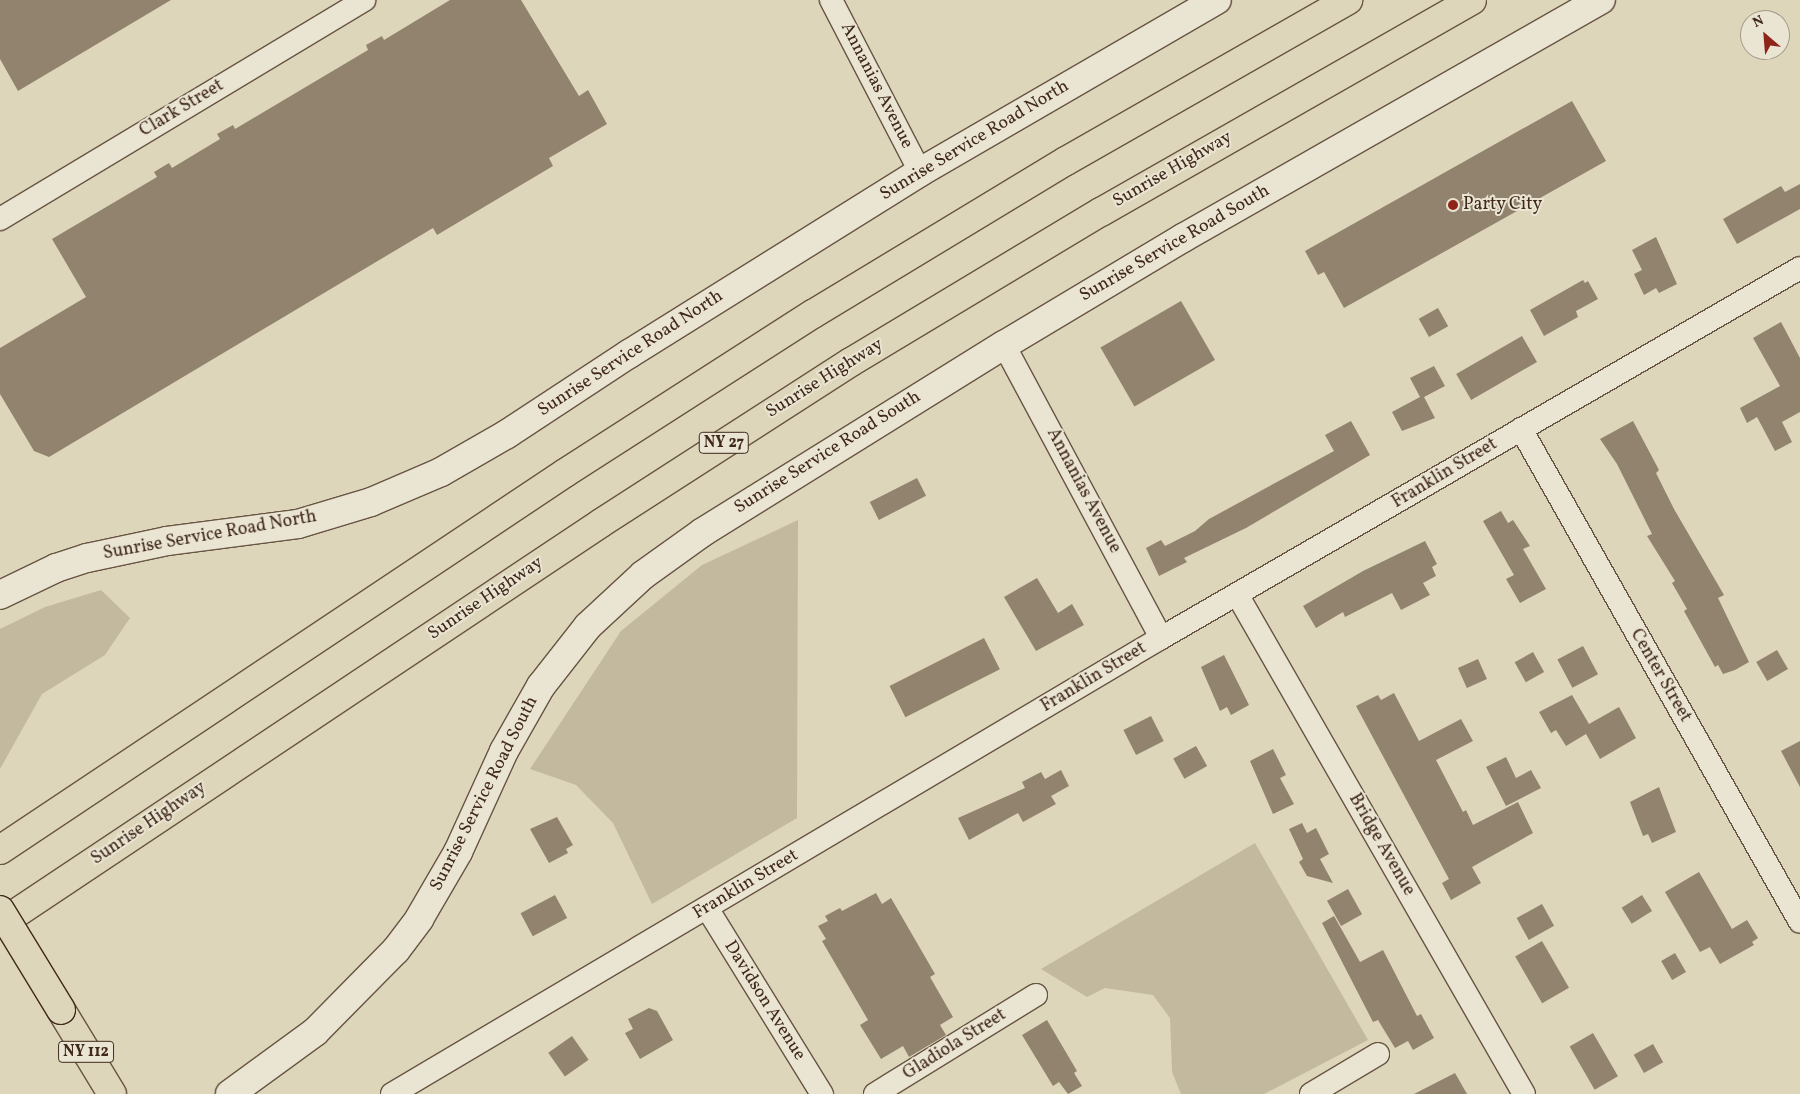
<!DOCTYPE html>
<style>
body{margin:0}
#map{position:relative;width:1800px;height:1094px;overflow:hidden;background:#ded6ba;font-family:Vollkorn,serif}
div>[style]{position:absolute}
.green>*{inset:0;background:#c3b99f}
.building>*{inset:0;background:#92836e;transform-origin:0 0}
.roads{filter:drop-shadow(1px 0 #685443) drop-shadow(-1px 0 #685443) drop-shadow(0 1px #685443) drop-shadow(0 -1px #685443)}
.street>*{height:22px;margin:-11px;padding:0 11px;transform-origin:11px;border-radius:11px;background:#eae4d2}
.secondary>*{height:28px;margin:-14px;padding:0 14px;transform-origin:14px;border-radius:14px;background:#eae4d2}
.primary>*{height:28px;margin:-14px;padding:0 14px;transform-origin:14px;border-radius:14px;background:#ded6ba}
.highway>*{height:28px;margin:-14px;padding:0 14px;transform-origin:14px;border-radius:14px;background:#ded6ba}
.bridges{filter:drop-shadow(1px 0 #40291b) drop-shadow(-1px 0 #40291b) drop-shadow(0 1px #40291b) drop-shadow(0 -1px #40291b)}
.primary-bridge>*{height:28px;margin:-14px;padding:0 14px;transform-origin:14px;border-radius:14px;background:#ded6ba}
.dots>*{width:14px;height:14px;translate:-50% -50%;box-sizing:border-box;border:2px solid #eae4d2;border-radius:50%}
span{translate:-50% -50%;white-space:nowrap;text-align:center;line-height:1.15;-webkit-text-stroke:4px #eae4d2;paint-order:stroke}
.shield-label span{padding:1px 4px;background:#eae4d2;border:1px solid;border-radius:4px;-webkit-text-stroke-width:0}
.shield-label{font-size:16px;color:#40291b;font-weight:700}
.street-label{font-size:18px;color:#40291b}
.poi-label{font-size:18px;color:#40291b}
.left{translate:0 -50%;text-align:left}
.north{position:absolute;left:1740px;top:10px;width:50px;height:50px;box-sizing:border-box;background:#eae4d2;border:1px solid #a69989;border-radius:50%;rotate:333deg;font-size:14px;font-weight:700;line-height:20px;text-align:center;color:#40291b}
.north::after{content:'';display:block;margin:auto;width:18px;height:22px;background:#8f2418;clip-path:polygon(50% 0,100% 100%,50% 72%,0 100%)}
</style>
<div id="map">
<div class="green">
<div style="clip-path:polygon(798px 520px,797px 818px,652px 904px,613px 823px,576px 785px,530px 769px,621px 631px,702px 565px)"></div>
<div style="clip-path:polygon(101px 590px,130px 618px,105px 655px,42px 694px,0 769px,0 629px,45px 607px)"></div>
<div style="clip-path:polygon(1255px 843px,1368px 1040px,1264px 1094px,1181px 1094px,1172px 1072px,1170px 1018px,1153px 995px,1105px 988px,1087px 997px,1041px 969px)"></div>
</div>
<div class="building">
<div style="clip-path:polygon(0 0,171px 0,18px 91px,0 59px)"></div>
<div style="clip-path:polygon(450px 0,521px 0,579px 96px,588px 90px,607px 124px,549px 158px,553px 166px,437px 235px,433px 228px,49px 457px,34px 451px,0 394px,0 348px,86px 297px,52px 239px,157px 177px,154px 172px,169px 163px,172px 168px,220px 139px,217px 134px,233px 125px,235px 129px,368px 50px,366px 45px,382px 36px,384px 40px)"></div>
<div style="clip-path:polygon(1572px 101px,1606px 161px,1344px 308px,1324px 272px,1318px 275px,1305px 251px)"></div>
<div style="clip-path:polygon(1800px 184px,1800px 209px,1737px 244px,1723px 219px,1781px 186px,1785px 192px)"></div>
<div style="clip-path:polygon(1656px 237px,1677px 284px,1659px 293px,1656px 288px,1644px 295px,1634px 274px,1642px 270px,1632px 250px)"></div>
<div style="clip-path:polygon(1583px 280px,1585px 283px,1588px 281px,1598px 299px,1576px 311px,1578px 317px,1544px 336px,1530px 310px)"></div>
<div style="left:1181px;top:301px;width:68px;height:93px;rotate:60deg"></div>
<div style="left:1438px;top:308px;width:21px;height:22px;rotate:61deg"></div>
<div style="clip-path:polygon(1781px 322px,1800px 358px,1800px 412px,1782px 422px,1792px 442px,1775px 451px,1757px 417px,1747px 423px,1740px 408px,1780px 386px,1753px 338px)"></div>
<div style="left:1522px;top:336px;width:30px;height:76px;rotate:60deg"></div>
<div style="clip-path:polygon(1434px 366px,1445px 386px,1424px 397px,1435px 418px,1402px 431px,1392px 412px,1420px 397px,1410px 378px)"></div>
<div style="clip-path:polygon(1351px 421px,1370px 455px,1246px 528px,1184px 558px,1187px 562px,1159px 576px,1146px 548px,1161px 540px,1165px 546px,1195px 531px,1209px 519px,1334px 451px,1325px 435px)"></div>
<div style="clip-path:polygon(1633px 421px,1659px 470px,1656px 473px,1674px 509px,1724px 595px,1718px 598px,1749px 662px,1735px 670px,1723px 674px,1718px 665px,1715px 667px,1684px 611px,1687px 609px,1672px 583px,1675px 581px,1647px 536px,1652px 534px,1617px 464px,1600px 439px)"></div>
<div style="left:917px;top:478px;width:20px;height:53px;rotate:63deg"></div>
<div style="clip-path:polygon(1501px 511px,1508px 523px,1513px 520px,1530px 546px,1523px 549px,1546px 589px,1520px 603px,1506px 579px,1514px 575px,1483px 521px)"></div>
<div style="clip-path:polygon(1425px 541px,1437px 564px,1432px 567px,1436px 576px,1423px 583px,1430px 595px,1401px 610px,1392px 593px,1345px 617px,1343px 612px,1316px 628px,1303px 606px,1363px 571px)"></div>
<div style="clip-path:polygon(1037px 578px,1058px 613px,1072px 604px,1084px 625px,1036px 651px,1004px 597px)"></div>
<div style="left:984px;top:638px;width:35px;height:106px;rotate:63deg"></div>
<div style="left:1583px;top:646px;width:32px;height:29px;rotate:62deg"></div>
<div style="left:1777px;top:650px;width:22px;height:24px;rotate:60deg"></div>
<div style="left:1533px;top:652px;width:23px;height:21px;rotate:61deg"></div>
<div style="clip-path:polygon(1224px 655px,1249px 705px,1231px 715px,1227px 707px,1220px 711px,1201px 667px)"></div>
<div style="left:1478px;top:659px;width:22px;height:22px;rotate:66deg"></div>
<div style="clip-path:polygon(1394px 693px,1419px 741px,1461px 719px,1473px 741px,1436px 760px,1463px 812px,1466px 810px,1473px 825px,1518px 802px,1533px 833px,1472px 867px,1481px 883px,1451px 900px,1442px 883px,1449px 879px,1356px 706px,1378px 695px,1381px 700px)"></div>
<div style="clip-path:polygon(1572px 695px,1589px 724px,1619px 707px,1636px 738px,1600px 759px,1586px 734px,1566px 746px,1556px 730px,1551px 733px,1539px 712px)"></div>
<div style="left:1151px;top:716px;width:28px;height:31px;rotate:63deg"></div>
<div style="clip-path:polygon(1800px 741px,1800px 787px,1781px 751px)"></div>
<div style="left:1196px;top:746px;width:23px;height:26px;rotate:61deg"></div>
<div style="clip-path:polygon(1273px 749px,1286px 775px,1280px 778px,1294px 804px,1273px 814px,1250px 761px)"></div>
<div style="clip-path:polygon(1506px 757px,1516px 778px,1531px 770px,1541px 788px,1506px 806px,1486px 767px)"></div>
<div style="clip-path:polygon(1061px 770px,1069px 786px,1051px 796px,1056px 804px,1023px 822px,1018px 813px,969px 840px,958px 818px,1025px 788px,1022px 782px,1041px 772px,1045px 779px)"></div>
<div style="clip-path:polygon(1659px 787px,1676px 832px,1652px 843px,1648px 834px,1643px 836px,1630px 802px)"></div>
<div style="clip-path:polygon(557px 817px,573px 845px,566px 849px,568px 853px,549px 863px,530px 829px)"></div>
<div style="clip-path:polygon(1302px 823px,1307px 833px,1316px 828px,1329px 854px,1320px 859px,1333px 883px,1307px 876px,1299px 862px,1303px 859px,1289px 829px)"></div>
<div style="clip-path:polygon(1699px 872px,1732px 929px,1747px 920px,1758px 938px,1752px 942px,1754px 945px,1720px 964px,1710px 947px,1700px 952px,1665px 892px)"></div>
<div style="left:1348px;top:889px;width:29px;height:24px;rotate:61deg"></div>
<div style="clip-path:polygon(876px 893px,882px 904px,891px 898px,935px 974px,930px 977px,953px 1017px,940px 1025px,946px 1035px,909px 1057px,903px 1046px,881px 1059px,860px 1025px,868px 1020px,822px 941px,826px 939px,818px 926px,828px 921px,825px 916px,840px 908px,842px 911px)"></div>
<div style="left:555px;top:895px;width:26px;height:39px;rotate:62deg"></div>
<div style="left:1642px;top:895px;width:19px;height:24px;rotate:58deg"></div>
<div style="left:1542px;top:904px;width:25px;height:29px;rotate:61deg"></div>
<div style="clip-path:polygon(1334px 916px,1360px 962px,1383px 950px,1417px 1016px,1421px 1014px,1434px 1038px,1413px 1050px,1408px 1041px,1395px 1048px,1378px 1020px,1373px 1022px,1322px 923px)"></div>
<div style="left:1542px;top:941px;width:54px;height:31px;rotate:60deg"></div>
<div style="left:1675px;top:953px;width:22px;height:16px;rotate:60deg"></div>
<div style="clip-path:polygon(649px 1008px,657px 1011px,673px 1040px,640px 1059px,625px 1033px,633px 1029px,628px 1019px)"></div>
<div style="clip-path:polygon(1047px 1020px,1077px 1071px,1074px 1073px,1082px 1086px,1068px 1094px,1059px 1082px,1053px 1086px,1022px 1035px)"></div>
<div style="left:1593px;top:1033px;width:50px;height:27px;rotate:60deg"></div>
<div style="left:572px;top:1036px;width:29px;height:29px;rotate:55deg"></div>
<div style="left:1653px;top:1044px;width:21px;height:22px;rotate:61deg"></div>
<div style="clip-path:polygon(1455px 1073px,1467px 1094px,1414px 1094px)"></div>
</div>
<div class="roads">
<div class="street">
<div style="left:831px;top:0;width:194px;rotate:62.6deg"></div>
<div style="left:0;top:219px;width:425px;rotate:-31deg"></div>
<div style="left:1004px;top:345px;width:332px;rotate:61.8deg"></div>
<div style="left:1521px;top:429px;width:566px;rotate:60.49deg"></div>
<div style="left:1238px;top:596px;width:574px;rotate:60.13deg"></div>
<div style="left:707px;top:908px;width:219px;rotate:58.3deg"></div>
<div style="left:392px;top:1094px;width:894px;rotate:-30.67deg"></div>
<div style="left:1161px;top:638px;width:738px;rotate:-30.07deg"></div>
<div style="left:875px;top:1094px;width:189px;rotate:-31.6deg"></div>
<div style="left:1311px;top:1094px;width:78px;rotate:-30.8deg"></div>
</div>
<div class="secondary">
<div style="left:0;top:595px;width:62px;rotate:-25.7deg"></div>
<div style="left:56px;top:568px;width:33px;rotate:-18deg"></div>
<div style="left:87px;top:558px;width:82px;rotate:-12deg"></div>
<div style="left:167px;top:541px;width:132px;rotate:-7.4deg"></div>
<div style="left:298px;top:524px;width:76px;rotate:-16.8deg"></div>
<div style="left:371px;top:502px;width:76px;rotate:-23.2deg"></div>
<div style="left:441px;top:472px;width:76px;rotate:-29.9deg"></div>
<div style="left:507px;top:434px;width:146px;rotate:-33.3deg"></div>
<div style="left:629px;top:354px;width:343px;rotate:-32deg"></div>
<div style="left:920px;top:172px;width:343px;rotate:-30.1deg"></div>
<div style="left:230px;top:1094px;width:105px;rotate:-36.1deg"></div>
<div style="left:315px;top:1032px;width:115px;rotate:-45.4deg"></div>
<div style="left:396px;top:950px;width:39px;rotate:-53deg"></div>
<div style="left:419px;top:919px;width:78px;rotate:-59.8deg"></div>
<div style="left:458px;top:852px;width:111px;rotate:-65.5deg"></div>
<div style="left:504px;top:751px;width:75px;rotate:-60.4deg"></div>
<div style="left:541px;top:686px;width:76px;rotate:-51.9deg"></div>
<div style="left:588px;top:626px;width:75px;rotate:-42.8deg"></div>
<div style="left:643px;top:575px;width:74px;rotate:-35.6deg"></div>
<div style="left:703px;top:532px;width:354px;rotate:-31.9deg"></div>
<div style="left:1004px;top:345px;width:209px;rotate:-30.9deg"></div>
<div style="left:1183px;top:238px;width:481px;rotate:-29.7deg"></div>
</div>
<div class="primary">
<div style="left:61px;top:1010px;width:98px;rotate:58.7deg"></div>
</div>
<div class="highway">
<div style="left:0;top:850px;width:679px;rotate:-33.71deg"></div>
<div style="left:565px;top:473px;width:295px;rotate:-32.7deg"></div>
<div style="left:813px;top:314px;width:296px;rotate:-31.2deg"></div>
<div style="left:1066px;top:161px;width:325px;rotate:-29.7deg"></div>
<div style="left:0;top:924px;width:722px;rotate:-33.71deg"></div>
<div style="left:601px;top:523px;width:297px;rotate:-32.8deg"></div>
<div style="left:851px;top:362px;width:292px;rotate:-31deg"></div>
<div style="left:1101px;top:212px;width:427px;rotate:-29.7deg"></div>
</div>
</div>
<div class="bridges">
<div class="primary-bridge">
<div style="left:0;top:910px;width:117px;rotate:58.6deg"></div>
</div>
</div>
<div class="dots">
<div style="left:1453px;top:205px;background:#8f2418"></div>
</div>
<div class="shield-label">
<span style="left:724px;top:443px">NY 27</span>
<span style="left:86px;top:1052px">NY 112</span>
</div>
<div class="street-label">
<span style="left:876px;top:86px;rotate:63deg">Annanias Avenue</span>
<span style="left:182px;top:109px;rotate:-31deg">Clark Street</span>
<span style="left:975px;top:141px;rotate:-31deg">Sunrise Service Road North</span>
<span style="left:1173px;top:170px;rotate:-30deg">Sunrise Highway</span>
<span style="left:1175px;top:244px;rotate:-30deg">Sunrise Service Road South</span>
<span style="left:631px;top:354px;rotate:-33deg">Sunrise Service Road North</span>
<span style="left:825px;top:379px;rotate:-32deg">Sunrise Highway</span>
<span style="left:828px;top:453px;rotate:-32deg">Sunrise Service Road South</span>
<span style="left:1445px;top:474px;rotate:-31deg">Franklin Street</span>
<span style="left:1083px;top:491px;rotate:62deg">Annanias Avenue</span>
<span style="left:210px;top:536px;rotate:-10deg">Sunrise Service Road North</span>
<span style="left:486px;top:599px;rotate:-34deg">Sunrise Highway</span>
<span style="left:1660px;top:676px;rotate:60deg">Center Street</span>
<span style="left:1094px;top:678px;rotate:-31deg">Franklin Street</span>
<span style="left:485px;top:794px;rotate:-63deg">Sunrise Service Road South</span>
<span style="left:149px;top:824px;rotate:-34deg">Sunrise Highway</span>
<span style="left:1381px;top:845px;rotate:60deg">Bridge Avenue</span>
<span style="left:746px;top:885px;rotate:-31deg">Franklin Street</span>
<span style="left:764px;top:1001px;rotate:58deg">Davidson Avenue</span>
<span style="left:955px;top:1045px;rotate:-32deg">Gladiola Street</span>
</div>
<div class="poi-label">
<span class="left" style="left:1463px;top:205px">Party City</span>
</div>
<div class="north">N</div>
</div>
